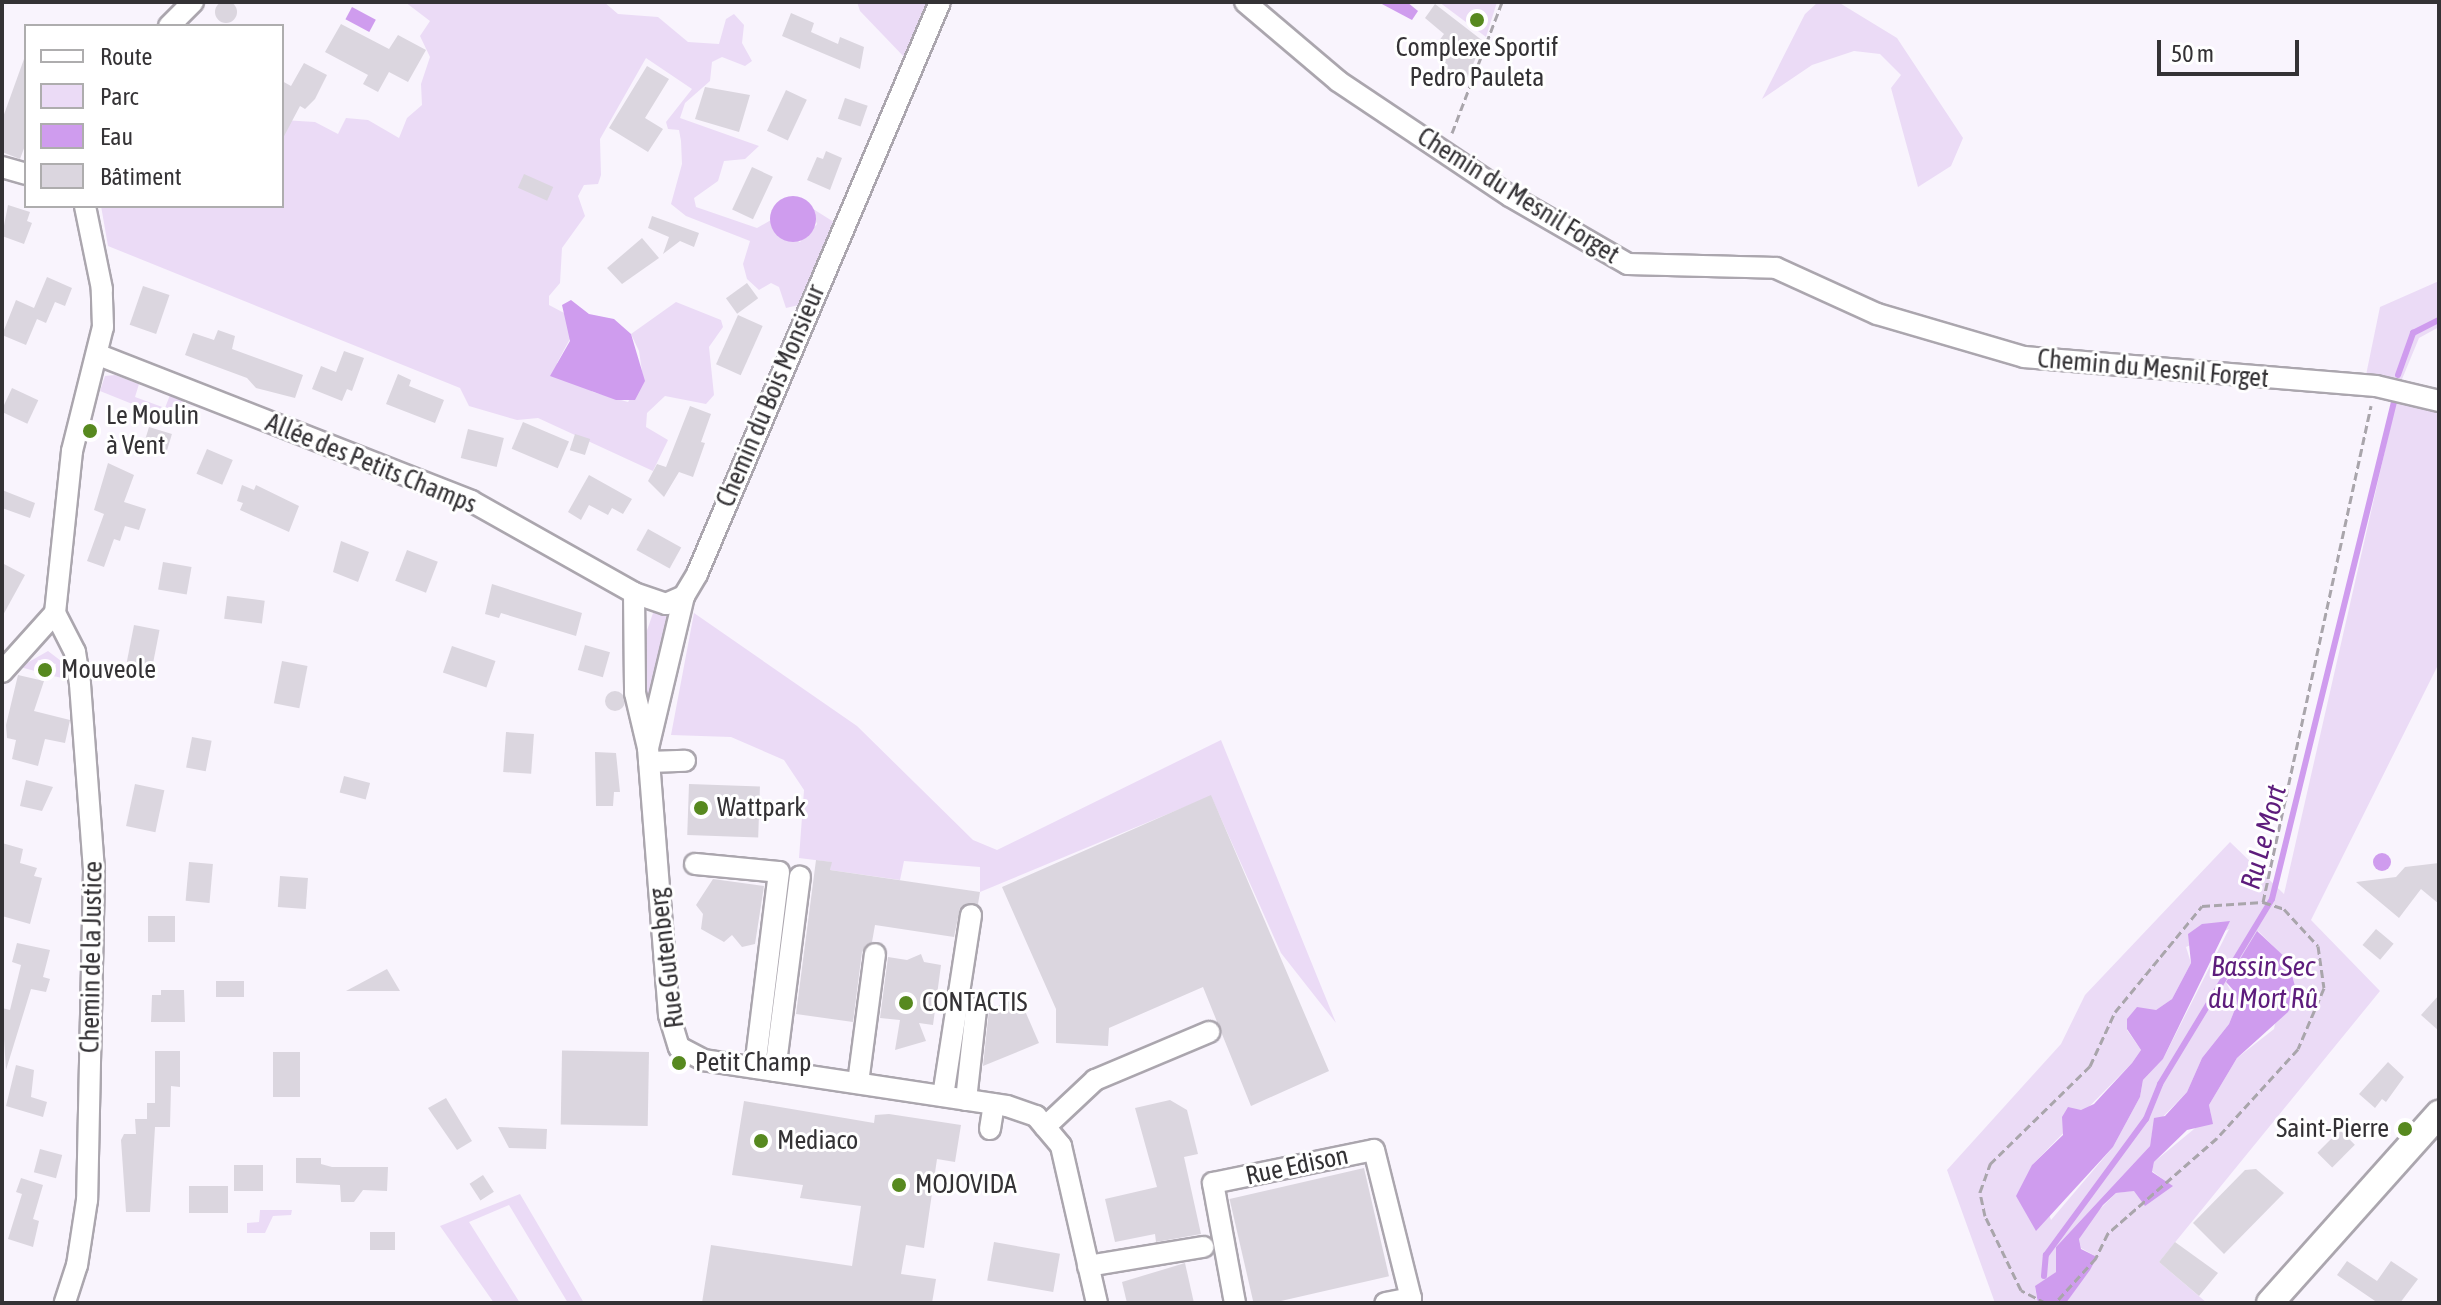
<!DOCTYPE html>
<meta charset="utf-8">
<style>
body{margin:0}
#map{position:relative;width:2441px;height:1305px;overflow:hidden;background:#f9f4fd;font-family:"Asap Condensed",sans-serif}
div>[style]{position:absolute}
.green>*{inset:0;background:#ebdbf6}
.water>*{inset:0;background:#cf9cee;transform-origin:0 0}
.round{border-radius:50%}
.stream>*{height:6px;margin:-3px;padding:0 3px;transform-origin:3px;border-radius:3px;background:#cf9cee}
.building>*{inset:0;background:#dbd6df;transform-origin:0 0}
.path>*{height:3px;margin-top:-1.5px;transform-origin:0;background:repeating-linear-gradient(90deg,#a9a5ab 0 8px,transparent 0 12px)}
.roads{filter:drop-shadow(2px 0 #aba6ae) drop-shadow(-2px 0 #aba6ae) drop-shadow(0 2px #aba6ae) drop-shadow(0 -2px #aba6ae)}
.minor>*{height:20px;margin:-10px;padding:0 10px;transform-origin:10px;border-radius:10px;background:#fff}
.major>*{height:26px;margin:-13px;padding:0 13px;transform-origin:13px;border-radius:13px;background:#fff}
.dots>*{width:22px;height:22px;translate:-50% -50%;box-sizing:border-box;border:4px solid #fff;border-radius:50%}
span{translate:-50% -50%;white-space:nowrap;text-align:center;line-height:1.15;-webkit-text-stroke:6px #fff;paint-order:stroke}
.poi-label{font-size:26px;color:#343235}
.left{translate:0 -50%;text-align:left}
.right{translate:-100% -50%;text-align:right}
.street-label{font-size:26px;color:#343235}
.water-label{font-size:28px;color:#5d1c7c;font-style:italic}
.frame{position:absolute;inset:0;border:4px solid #343235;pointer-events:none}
.legend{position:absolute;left:24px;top:24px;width:260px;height:184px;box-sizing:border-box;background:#fff;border:2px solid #aeadae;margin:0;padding:10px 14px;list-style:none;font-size:24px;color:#343235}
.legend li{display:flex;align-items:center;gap:16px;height:40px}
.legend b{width:40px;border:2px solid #aeadae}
.scale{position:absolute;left:2157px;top:40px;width:142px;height:36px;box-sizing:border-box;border:4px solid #343235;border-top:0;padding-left:10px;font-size:24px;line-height:28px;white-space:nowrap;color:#343235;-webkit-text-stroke:6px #fff;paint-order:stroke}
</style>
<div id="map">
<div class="green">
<div style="clip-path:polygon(405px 2px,604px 2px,618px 14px,658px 17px,688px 42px,719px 44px,726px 19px,734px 14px,744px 25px,742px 43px,752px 61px,745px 66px,722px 57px,712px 62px,710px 81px,685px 103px,680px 118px,759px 146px,745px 159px,724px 161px,718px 181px,694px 198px,696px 207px,757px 228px,771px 220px,776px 230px,800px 242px,817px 224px,810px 207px,837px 224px,803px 304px,786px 308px,779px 287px,771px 283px,759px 290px,747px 279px,743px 264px,750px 241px,686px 216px,671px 204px,682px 164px,681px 141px,679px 130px,668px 129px,666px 122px,692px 89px,646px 58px,600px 139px,601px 175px,598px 184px,584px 185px,578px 196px,585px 216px,562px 248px,560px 283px,549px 296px,549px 305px,566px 314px,571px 337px,557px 363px,593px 392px,628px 402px,643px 378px,639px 351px,631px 334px,676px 302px,721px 320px,723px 327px,709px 347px,714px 395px,706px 404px,665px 396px,647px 413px,646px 427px,668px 440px,653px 471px,538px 418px,517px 420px,469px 406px,460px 388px,108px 246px,101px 206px,282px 206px,283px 120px,315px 122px,338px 134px,346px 118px,368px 120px,399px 138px,407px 118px,422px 105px,421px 84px,430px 57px,420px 36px,430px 21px)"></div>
<div style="clip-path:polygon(857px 2px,933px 2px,907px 60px,860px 11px)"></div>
<div style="clip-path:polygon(1439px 2px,1497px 2px,1486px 37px)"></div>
<div style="clip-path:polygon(1838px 2px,1897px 38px,1963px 138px,1951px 166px,1918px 187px,1891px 88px,1901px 75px,1880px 54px,1854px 51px,1812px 65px,1762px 99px,1805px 14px,1817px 3px)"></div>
<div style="clip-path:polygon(2439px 281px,2439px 327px,2419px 338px,2400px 384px,2366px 375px,2380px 307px)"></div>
<div style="clip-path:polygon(115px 375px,139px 384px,135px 397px,165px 408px,170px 395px,184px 401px,177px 422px,100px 391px,105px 376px)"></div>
<div style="clip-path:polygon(evenodd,2396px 402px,2439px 410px,2439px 663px,2311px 920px,2380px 991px,2159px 1262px,2207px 1303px,2066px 1303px,2097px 1257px,2081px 1248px,2079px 1239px,2088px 1221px,2116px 1193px,2172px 1186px,2152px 1171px,2154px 1162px,2211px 1115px,2209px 1105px,2237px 1058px,2274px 1029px,2288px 961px,2258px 931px,2226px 982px,2237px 1004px,2229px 1024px,2202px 1058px,2187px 1092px,2153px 1127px,2150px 1146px,2056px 1247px,2056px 1272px,2035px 1287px,2038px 1303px,1995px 1303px,1947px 1170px,2061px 1044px,2085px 995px,2230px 842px,2284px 894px,2396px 402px,2229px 929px,2163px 1059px,2143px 1080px,2140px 1097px,2113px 1147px,2051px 1220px,2032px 1165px,2132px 1063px,2141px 1050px,2127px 1030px,2172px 999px,2191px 963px,2186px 947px,2229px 929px)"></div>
<div style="clip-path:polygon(653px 613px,671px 613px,646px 717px,642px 645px)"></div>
<div style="clip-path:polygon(694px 613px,857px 726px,973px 840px,997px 850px,1221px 740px,1336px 1023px,1281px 953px,1211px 796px,980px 892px,980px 867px,904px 861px,900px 880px,830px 870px,831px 862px,799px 858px,804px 790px,784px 760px,731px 737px,671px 735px)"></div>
<div style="clip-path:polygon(48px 651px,65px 664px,67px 679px,53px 676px,56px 664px,38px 660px,35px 671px,20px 667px)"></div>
<div style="clip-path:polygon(520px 1194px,584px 1303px,568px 1303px,509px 1205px,469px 1222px,520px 1303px,494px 1303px,440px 1226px)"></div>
<div style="clip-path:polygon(260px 1210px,292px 1210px,291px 1215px,273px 1216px,265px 1233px,247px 1233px,247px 1223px,259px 1222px)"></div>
</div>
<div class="water">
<div style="clip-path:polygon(1407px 2px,1418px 11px,1412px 20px,1380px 3px)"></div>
<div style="left:352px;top:7px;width:27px;height:14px;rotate:28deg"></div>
<div class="round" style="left:770px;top:196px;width:46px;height:46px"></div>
<div style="clip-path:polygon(571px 300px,589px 314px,614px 319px,631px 334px,645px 381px,635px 400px,616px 400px,550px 376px,570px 341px,562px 305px)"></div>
<div class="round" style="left:2373px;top:853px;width:18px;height:18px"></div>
<div style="clip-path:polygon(2230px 921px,2163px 1059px,2143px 1080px,2140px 1097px,2113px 1147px,2036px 1231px,2016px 1196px,2032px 1165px,2063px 1135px,2062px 1117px,2068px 1107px,2081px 1110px,2094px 1104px,2132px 1063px,2141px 1050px,2127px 1029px,2127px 1019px,2137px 1007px,2156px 1010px,2172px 999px,2191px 963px,2188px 934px,2202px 924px)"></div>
<div style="clip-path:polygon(2257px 931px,2288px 960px,2297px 994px,2288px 1012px,2237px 1058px,2209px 1105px,2213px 1124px,2187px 1130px,2154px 1162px,2152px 1172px,2173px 1186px,2145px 1206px,2134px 1191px,2116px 1193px,2103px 1205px,2079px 1239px,2081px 1249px,2097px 1257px,2090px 1270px,2066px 1303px,2038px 1303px,2035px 1286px,2056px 1272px,2056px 1247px,2150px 1146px,2154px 1118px,2165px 1116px,2187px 1092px,2202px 1058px,2229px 1024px,2237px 1004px,2236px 993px,2226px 982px)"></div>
</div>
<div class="stream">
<div style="left:2398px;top:375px;width:45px;rotate:-70.3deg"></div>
<div style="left:2413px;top:333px;width:29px;rotate:-27deg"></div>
<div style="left:2044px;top:1276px;width:21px;rotate:-85deg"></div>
<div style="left:2046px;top:1255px;width:169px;rotate:-53.7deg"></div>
<div style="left:2146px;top:1119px;width:38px;rotate:-68deg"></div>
<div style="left:2160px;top:1084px;width:216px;rotate:-58.8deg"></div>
<div style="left:2272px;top:899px;width:512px;rotate:-76.21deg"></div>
</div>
<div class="building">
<div class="round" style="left:215px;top:1px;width:22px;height:22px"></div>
<div style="clip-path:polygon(1435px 4px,1483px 41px,1463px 88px,1446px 75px,1448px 65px,1431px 52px,1444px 34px,1425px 18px)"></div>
<div style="clip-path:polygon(791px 13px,814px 23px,811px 32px,838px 44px,840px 37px,864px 47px,860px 69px,782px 36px)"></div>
<div style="clip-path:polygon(341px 24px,389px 49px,398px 35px,426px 50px,408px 82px,389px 72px,378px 92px,363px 84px,368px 75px,325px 52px)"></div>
<div style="clip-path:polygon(24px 59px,26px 143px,20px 159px,2px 152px,2px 120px)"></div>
<div style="clip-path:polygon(304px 63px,327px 75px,315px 99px,305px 109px,300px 106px,282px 140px,282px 81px,291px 86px)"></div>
<div style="clip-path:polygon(647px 66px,669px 79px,645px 118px,663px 129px,648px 152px,609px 128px)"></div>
<div style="clip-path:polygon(705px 87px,750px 95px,739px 132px,695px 119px)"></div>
<div style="left:786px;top:90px;width:23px;height:45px;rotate:25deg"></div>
<div style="left:845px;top:98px;width:24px;height:22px;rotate:19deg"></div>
<div style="clip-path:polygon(826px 151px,842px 158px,830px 190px,807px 180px,817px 157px,823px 159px)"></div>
<div style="left:752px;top:167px;width:23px;height:47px;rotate:25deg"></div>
<div style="left:524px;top:174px;width:32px;height:15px;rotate:24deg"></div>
<div style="clip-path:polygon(8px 205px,30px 212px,27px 221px,32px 223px,24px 244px,2px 236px)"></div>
<div style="clip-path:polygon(652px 216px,699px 233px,694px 247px,680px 241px,663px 254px,669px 237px,648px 228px)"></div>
<div style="clip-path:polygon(642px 238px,659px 258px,622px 284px,607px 268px)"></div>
<div style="clip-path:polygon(47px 277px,72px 288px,65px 306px,55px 302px,46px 323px,37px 319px,26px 345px,2px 335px,16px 300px,34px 308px)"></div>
<div style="left:747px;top:283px;width:19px;height:26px;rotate:54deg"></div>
<div style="left:143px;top:286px;width:28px;height:41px;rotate:19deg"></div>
<div style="left:738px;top:315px;width:27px;height:54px;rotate:24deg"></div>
<div style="clip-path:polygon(218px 330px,235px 336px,232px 349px,303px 375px,295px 398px,256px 388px,247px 378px,185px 355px,193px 333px,214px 340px)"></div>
<div style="clip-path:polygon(344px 351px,364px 358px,352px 391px,347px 389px,342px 401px,312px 389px,321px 366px,336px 372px)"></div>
<div style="clip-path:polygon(398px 374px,411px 380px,409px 386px,444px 400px,435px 423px,386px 404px)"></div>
<div style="left:12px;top:388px;width:29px;height:26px;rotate:25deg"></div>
<div style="clip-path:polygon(690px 406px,711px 414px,701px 442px,705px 443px,693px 477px,679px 472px,664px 497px,648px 481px,657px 464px,666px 467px)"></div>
<div style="left:523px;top:422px;width:50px;height:29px;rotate:23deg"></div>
<div style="left:149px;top:427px;width:24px;height:20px;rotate:17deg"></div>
<div style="left:468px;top:429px;width:37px;height:30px;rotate:14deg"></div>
<div style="left:575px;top:434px;width:16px;height:17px;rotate:18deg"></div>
<div style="left:207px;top:449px;width:28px;height:27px;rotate:23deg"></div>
<div style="clip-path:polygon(108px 463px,134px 475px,124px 502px,146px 509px,139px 530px,125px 526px,120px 541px,114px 539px,104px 567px,87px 561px,104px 514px,94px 510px)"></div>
<div style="clip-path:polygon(589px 475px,632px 499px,623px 514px,612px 508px,608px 515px,589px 505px,581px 520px,568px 512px)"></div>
<div style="clip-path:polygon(242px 485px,254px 490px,256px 485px,299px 506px,289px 532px,240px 510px,243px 503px,237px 501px)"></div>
<div style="clip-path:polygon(2px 490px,35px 503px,30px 518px,2px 508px)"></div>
<div style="left:648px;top:529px;width:38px;height:24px;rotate:29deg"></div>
<div style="clip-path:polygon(341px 541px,369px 552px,358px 582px,333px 572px)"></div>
<div style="left:407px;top:550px;width:33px;height:33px;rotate:21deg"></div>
<div style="left:163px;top:562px;width:29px;height:28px;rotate:10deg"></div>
<div style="clip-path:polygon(2px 563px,25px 575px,2px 617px)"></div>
<div style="clip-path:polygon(492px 584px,582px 613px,576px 636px,501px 613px,499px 618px,485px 614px)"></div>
<div style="left:227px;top:596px;width:38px;height:23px;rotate:7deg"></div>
<div style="left:134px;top:625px;width:26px;height:38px;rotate:11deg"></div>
<div style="left:585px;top:645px;width:26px;height:26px;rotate:16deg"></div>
<div style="left:452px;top:646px;width:46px;height:28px;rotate:19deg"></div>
<div style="left:282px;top:661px;width:26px;height:43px;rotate:11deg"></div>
<div style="clip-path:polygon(18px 675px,44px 681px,34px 711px,70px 720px,65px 743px,45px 739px,38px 766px,12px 759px,16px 740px,7px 738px,6px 725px)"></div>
<div class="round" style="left:605px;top:691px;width:20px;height:20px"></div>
<div style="left:506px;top:732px;width:28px;height:40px;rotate:4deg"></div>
<div style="left:192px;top:737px;width:20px;height:31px;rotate:11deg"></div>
<div style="clip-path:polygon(595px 752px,616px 753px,620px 792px,614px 792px,613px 806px,596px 806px)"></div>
<div style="left:344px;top:776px;width:27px;height:17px;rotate:15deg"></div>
<div style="clip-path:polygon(26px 780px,53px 787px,42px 811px,20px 806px)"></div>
<div style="left:135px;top:784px;width:30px;height:43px;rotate:12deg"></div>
<div style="left:689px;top:784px;width:71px;height:51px;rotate:2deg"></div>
<div style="clip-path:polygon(1211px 795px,1329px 1071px,1251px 1106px,1203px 987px,1109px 1028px,1108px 1046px,1056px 1043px,1056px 1009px,1002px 887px)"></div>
<div style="clip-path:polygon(2px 843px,23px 849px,20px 863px,37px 868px,34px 876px,42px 878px,30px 924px,2px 916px)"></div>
<div style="clip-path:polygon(816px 860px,832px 862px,830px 870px,980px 892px,978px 904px,960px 908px,954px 937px,875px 925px,872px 942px,862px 952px,853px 1022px,796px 1014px)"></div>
<div style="left:189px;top:862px;width:24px;height:39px;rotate:5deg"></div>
<div style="clip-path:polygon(2439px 863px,2439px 904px,2421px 889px,2399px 918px,2356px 882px,2396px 877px,2405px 867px)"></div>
<div style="left:280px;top:876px;width:28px;height:31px;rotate:4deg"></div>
<div style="clip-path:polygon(713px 879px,764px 886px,755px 944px,742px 947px,732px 935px,724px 942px,701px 929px,703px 914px,696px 905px)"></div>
<div style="left:148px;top:916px;width:27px;height:26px"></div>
<div style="left:2376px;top:929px;width:23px;height:21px;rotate:40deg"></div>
<div style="clip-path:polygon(17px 943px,50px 950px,43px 977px,50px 979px,46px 992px,31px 989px,6px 1070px,2px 1008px,10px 1010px,21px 965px,12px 962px)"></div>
<div style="clip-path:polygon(921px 954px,924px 962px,941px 965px,933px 1025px,919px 1023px,926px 1041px,895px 1050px,900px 1020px,880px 1018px,888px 957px,907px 960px)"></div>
<div style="clip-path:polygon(387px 969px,400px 991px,346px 991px)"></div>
<div style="left:216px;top:981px;width:28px;height:16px"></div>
<div style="clip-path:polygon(161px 990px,184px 990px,185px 1022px,151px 1022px,152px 995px,161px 995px)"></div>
<div style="clip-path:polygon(2439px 995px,2439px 1031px,2421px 1015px)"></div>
<div style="clip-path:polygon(1019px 997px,1039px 1043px,983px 1066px,989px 1010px)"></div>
<div style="clip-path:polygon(155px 1051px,180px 1051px,180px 1087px,171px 1086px,170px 1127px,155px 1127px,150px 1212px,126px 1212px,121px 1140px,124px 1134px,136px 1134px,135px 1119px,147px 1119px,147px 1103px,155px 1103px)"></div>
<div style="left:273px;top:1052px;width:27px;height:45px"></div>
<div style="left:649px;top:1052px;width:74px;height:87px;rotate:91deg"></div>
<div style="clip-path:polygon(2388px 1062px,2404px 1077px,2386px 1102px,2382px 1099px,2375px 1108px,2359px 1094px)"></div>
<div style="clip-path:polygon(16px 1065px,34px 1070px,31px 1097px,47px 1102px,43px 1117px,6px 1106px)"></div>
<div style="clip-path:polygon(446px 1098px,472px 1141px,457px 1150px,428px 1108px)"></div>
<div style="clip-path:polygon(1170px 1100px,1187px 1110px,1198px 1154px,1184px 1157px,1201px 1234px,1156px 1242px,1155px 1234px,1115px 1242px,1105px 1199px,1157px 1187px,1135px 1108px)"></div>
<div style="clip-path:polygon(744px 1101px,874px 1123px,875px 1115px,889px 1114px,961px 1125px,955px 1162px,937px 1159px,924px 1248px,906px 1245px,901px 1274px,936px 1279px,932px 1303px,702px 1303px,711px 1245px,852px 1266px,861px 1206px,800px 1198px,803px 1185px,732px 1175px)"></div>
<div style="clip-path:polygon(498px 1127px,547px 1129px,546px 1149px,509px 1148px)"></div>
<div style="left:2340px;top:1130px;width:21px;height:32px;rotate:45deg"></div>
<div style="left:40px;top:1149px;width:23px;height:24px;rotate:15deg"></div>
<div style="clip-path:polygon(296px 1158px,321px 1158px,321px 1164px,332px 1167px,388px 1167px,387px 1191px,363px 1190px,354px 1202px,341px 1202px,340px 1185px,296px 1183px)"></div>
<div style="left:234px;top:1165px;width:29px;height:26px"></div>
<div style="left:1364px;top:1168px;width:111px;height:138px;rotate:77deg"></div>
<div style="clip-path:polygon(2256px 1169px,2284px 1193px,2224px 1254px,2193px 1223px,2245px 1170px)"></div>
<div style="left:483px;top:1175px;width:20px;height:16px;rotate:57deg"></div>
<div style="clip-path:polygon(21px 1178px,43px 1185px,33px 1219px,39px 1221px,33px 1247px,8px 1239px,22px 1194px,16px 1192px)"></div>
<div style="left:189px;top:1186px;width:39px;height:27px"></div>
<div style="left:370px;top:1232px;width:25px;height:18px"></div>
<div style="left:994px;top:1242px;width:67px;height:39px;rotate:10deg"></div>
<div style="clip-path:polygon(2175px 1242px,2218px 1273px,2199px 1296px,2159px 1262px)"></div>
<div style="clip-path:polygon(2347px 1261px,2377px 1281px,2391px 1261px,2418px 1279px,2400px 1303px,2378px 1303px,2337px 1275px)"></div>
<div style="clip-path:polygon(1185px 1263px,1194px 1303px,1127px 1303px,1122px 1282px)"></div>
</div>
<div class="path">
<div style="left:1452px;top:133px;width:140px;rotate:-69.1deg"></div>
<div style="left:2263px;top:902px;width:508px;rotate:-77.72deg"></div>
<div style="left:2046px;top:1303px;width:28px;rotate:-153deg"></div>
<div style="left:2021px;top:1290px;width:82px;rotate:-115.9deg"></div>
<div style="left:1985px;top:1216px;width:25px;rotate:-102deg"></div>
<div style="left:1980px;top:1192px;width:30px;rotate:-70deg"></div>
<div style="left:1990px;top:1164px;width:140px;rotate:-44.4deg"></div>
<div style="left:2090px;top:1066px;width:60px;rotate:-65.2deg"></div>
<div style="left:2115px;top:1012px;width:137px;rotate:-50.6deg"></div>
<div style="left:2202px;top:906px;width:61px;rotate:-3.8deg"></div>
<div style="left:2263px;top:902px;width:22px;rotate:18deg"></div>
<div style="left:2284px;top:909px;width:50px;rotate:47.4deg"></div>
<div style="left:2318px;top:946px;width:42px;rotate:81.9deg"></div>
<div style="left:2324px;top:988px;width:66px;rotate:113.1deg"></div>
<div style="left:2298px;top:1049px;width:120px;rotate:132.3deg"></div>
<div style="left:2217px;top:1138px;width:145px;rotate:138.9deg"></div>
<div style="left:2108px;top:1233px;width:28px;rotate:116deg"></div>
<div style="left:2096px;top:1258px;width:61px;rotate:132.3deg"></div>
</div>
<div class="roads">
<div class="minor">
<div style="left:1245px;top:2px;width:122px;rotate:40.3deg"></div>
<div style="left:1338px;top:81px;width:207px;rotate:33.8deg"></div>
<div style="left:1510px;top:196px;width:136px;rotate:30deg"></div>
<div style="left:1628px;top:264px;width:148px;rotate:1.5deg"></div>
<div style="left:1776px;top:268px;width:111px;rotate:24.5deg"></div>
<div style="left:1877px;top:314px;width:153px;rotate:16.3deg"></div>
<div style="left:2024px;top:357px;width:353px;rotate:4.7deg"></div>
<div style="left:2376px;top:386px;width:65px;rotate:13.4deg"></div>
<div style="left:169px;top:26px;width:34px;rotate:-45deg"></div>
<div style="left:2px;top:167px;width:25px;rotate:16deg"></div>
<div style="left:99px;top:355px;width:400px;rotate:21.4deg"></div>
<div style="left:471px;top:501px;width:187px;rotate:29.4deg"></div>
<div style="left:634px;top:593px;width:34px;rotate:19deg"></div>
<div style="left:666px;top:604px;width:20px;rotate:-24deg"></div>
<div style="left:684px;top:596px;width:26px;rotate:-59deg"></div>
<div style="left:697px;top:574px;width:621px;rotate:-66.98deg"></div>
<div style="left:634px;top:593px;width:100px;rotate:89.4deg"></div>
<div style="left:635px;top:693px;width:57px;rotate:76.7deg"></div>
<div style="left:684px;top:596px;width:156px;rotate:103.3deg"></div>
<div style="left:648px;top:748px;width:268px;rotate:85.5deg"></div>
<div style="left:669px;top:1015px;width:34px;rotate:73deg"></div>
<div style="left:679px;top:1047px;width:27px;rotate:28deg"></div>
<div style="left:703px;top:1060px;width:307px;rotate:8.6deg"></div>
<div style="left:1007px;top:1106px;width:31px;rotate:19deg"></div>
<div style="left:1036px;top:1116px;width:39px;rotate:50deg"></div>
<div style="left:1061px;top:1146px;width:161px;rotate:77.1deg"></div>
<div style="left:55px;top:613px;width:44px;rotate:62.9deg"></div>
<div style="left:75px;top:652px;width:32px;rotate:81deg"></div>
<div style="left:80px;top:684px;width:188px;rotate:85.7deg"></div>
<div style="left:94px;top:871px;width:329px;rotate:91.2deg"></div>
<div style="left:87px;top:1200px;width:66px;rotate:98.7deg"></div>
<div style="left:77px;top:1265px;width:40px;rotate:108deg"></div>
<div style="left:2px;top:672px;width:79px;rotate:-48.1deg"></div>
<div style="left:55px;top:613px;width:163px;rotate:-84deg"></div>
<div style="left:72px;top:451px;width:128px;rotate:-76deg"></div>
<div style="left:103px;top:327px;width:38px;rotate:-92deg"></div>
<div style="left:102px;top:289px;width:85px;rotate:-101.6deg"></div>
<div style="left:649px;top:762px;width:36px;rotate:-2deg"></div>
<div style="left:695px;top:864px;width:84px;rotate:5.4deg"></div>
<div style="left:779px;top:872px;width:197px;rotate:97deg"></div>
<div style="left:775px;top:1071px;width:196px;rotate:-82.7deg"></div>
<div style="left:858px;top:1083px;width:130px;rotate:-82.5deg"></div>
<div style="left:943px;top:1096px;width:183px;rotate:-81.2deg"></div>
<div style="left:966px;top:1100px;width:92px;rotate:-83.7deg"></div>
<div style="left:1045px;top:1127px;width:69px;rotate:-43.2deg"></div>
<div style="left:1095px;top:1080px;width:124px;rotate:-22.8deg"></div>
<div style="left:990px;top:1129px;width:25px;rotate:-81deg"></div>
<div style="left:1088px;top:1266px;width:117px;rotate:-9.4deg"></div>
<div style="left:1235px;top:1303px;width:122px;rotate:-100.4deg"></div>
<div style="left:1213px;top:1183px;width:164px;rotate:-11.6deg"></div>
<div style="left:1374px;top:1150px;width:153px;rotate:76deg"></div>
<div style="left:1411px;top:1298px;width:26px;rotate:169deg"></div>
</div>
<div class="major">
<div style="left:2270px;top:1303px;width:254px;rotate:-48.2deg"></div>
</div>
</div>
<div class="dots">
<div style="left:1477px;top:20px;background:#57891f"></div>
<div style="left:90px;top:431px;background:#57891f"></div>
<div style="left:45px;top:670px;background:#57891f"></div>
<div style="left:701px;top:808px;background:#57891f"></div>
<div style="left:906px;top:1003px;background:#57891f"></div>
<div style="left:679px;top:1063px;background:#57891f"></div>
<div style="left:2405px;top:1129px;background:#57891f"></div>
<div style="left:761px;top:1141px;background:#57891f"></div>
<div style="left:899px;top:1185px;background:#57891f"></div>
</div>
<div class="poi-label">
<span style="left:1477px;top:63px">Complexe Sportif<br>Pedro Pauleta</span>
<span class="left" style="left:106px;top:431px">Le Moulin<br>à Vent</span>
<span class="left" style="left:61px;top:670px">Mouveole</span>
<span class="left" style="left:717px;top:808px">Wattpark</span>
<span class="left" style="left:922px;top:1003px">CONTACTIS</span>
<span class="left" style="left:695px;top:1063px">Petit Champ</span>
<span class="right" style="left:2389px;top:1129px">Saint-Pierre</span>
<span class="left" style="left:777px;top:1141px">Mediaco</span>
<span class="left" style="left:915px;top:1185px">MOJOVIDA</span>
</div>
<div class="street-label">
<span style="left:1518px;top:196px;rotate:32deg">Chemin du Mesnil Forget</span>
<span style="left:2153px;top:369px;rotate:5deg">Chemin du Mesnil Forget</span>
<span style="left:771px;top:396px;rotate:-67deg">Chemin du Bois Monsieur</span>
<span style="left:371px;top:464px;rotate:22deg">Allée des Petits Champs</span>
<span style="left:92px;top:957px;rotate:-89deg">Chemin de la Justice</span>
<span style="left:667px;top:958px;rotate:-97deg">Rue Gutenberg</span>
<span style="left:1297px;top:1166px;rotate:-12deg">Rue Edison</span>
</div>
<div class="water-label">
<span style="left:2263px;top:837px;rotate:-75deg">Ru Le Mort</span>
<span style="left:2263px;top:982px">Bassin Sec<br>du Mort Rû</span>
</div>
<div class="frame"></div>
<ul class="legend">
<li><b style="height:10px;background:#fff"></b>Route</li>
<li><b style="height:22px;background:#ebdbf6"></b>Parc</li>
<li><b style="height:22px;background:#cf9cee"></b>Eau</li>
<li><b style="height:22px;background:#dbd6df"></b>Bâtiment</li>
</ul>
<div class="scale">50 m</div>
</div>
